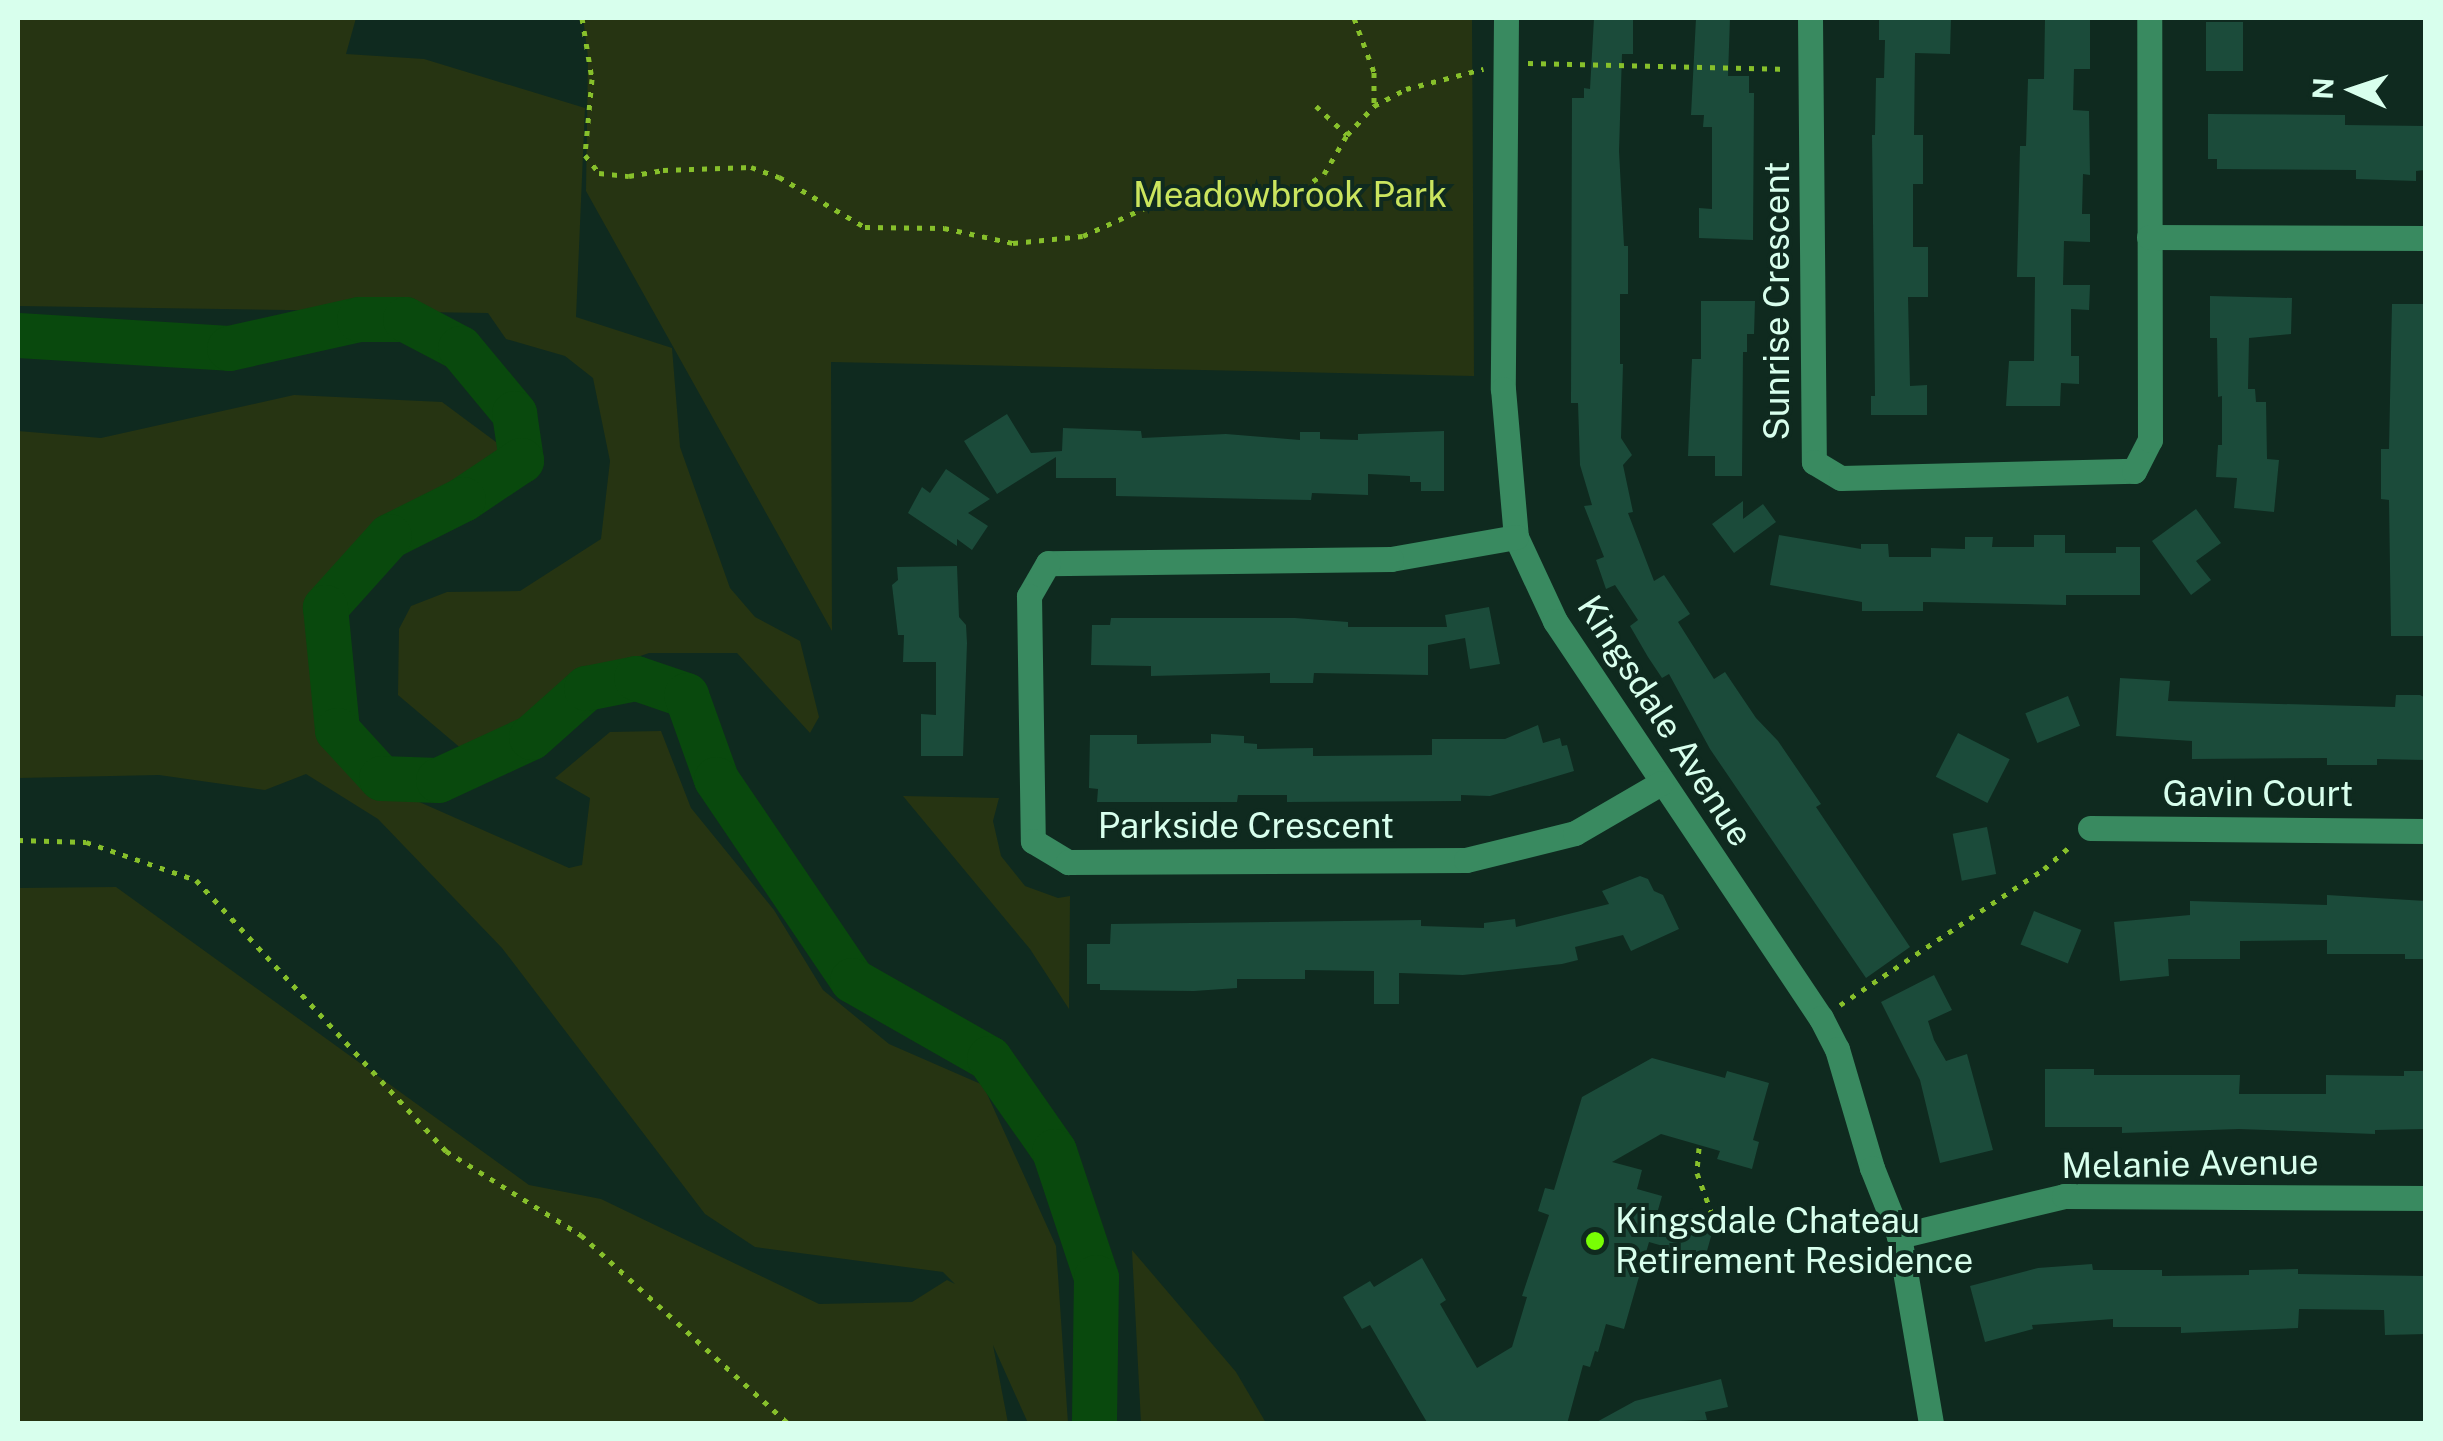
<!DOCTYPE html>
<style>
body{margin:0}
#map{position:relative;width:2443px;height:1441px;overflow:hidden;background:#0f2a1f;font-family:"Public Sans",sans-serif}
div>[style]{position:absolute}
.green>*{inset:0;background:#263412}
.river>*{height:45px;margin:-22.5px;padding:0 22.5px;transform-origin:22.5px;border-radius:22.5px;background:#09490d}
.building>*{inset:0;background:#1b4b3a;transform-origin:0 0}
.path>*{height:5px;margin-top:-2.5px;transform-origin:0;background:repeating-linear-gradient(90deg,#87c02b 0 5px,transparent 0 13px)}
.minor>*{height:25px;margin:-12.5px;padding:0 12.5px;transform-origin:12.5px;border-radius:12.5px;background:#398a60}
.dots>*{width:28px;height:28px;translate:-50% -50%;box-sizing:border-box;border:5px solid #0f2a1f;border-radius:50%}
span{translate:-50% -50%;white-space:nowrap;text-align:center;line-height:1.15;-webkit-text-stroke:8px #0f2a1f;paint-order:stroke}
.park-label{font-size:35px;color:#cbe55e}
.street-label{font-size:35px;color:#d8ffed}
.poi-label{font-size:35px;color:#d8ffed}
.left{translate:0 -50%;text-align:left}
.frame{position:absolute;inset:0;border:20px solid #d8ffed;pointer-events:none}
.north{position:absolute;left:2303px;top:40px;width:100px;height:100px;-webkit-text-stroke:8px #0f2a1f;paint-order:stroke;rotate:273deg;font-size:28px;font-weight:700;line-height:40px;text-align:center;color:#d8ffed}
.north::after{content:'';display:block;margin:auto;width:35px;height:45px;background:#d8ffed;clip-path:polygon(50% 0,100% 100%,50% 72%,0 100%)}
</style>
<div id="map">
<div class="green">
<div style="clip-path:polygon(18px 18px,356px 18px,346px 54px,424px 59px,585px 108px,576px 317px,672px 348px,680px 447px,730px 588px,755px 617px,800px 641px,819px 717px,810px 733px,737px 653px,649px 653px,600px 670px,580px 705px,523px 747px,476px 761px,398px 695px,399px 629px,411px 606px,447px 592px,520px 591px,601px 539px,610px 461px,593px 378px,565px 356px,506px 339px,488px 313px,18px 306px)"></div>
<div style="clip-path:polygon(583px 18px,1472px 18px,1474px 376px,831px 362px,832px 631px,586px 191px,588px 57px)"></div>
<div style="clip-path:polygon(294px 395px,442px 402px,500px 445px,510px 472px,493px 497px,353px 575px,328px 604px,321px 675px,355px 764px,383px 786px,569px 868px,582px 865px,590px 798px,555px 778px,610px 732px,661px 731px,691px 808px,774px 910px,823px 990px,889px 1044px,983px 1085px,1056px 1246px,1068px 1423px,1028px 1423px,993px 1345px,1008px 1423px,18px 1423px,18px 888px,116px 887px,529px 1185px,601px 1199px,819px 1304px,912px 1302px,947px 1280px,955px 1284px,943px 1272px,755px 1247px,705px 1214px,502px 948px,378px 819px,306px 774px,265px 790px,159px 775px,18px 778px,18px 431px,101px 438px)"></div>
<div style="clip-path:polygon(903px 796px,999px 798px,993px 821px,1001px 856px,1025px 886px,1058px 898px,1070px 896px,1069px 1009px,1030px 949px)"></div>
<div style="clip-path:polygon(1132px 1250px,1236px 1372px,1266px 1423px,1141px 1423px)"></div>
</div>
<div class="river">
<div style="left:18px;top:335px;width:211px;rotate:3.5deg"></div>
<div style="left:229px;top:348px;width:133px;rotate:-12.6deg"></div>
<div style="left:359px;top:319px;width:46px"></div>
<div style="left:405px;top:319px;width:62px;rotate:27.8deg"></div>
<div style="left:460px;top:348px;width:85px;rotate:50.3deg"></div>
<div style="left:514px;top:413px;width:48px;rotate:81.5deg"></div>
<div style="left:521px;top:460px;width:70px;rotate:146.1deg"></div>
<div style="left:463px;top:499px;width:83px;rotate:153.4deg"></div>
<div style="left:389px;top:536px;width:96px;rotate:132deg"></div>
<div style="left:325px;top:607px;width:124px;rotate:84.4deg"></div>
<div style="left:337px;top:730px;width:65px;rotate:47.5deg"></div>
<div style="left:381px;top:778px;width:57px;rotate:2deg"></div>
<div style="left:438px;top:780px;width:102px;rotate:-24.8deg"></div>
<div style="left:531px;top:737px;width:74px;rotate:-41.7deg"></div>
<div style="left:586px;top:688px;width:51px;rotate:-11.3deg"></div>
<div style="left:636px;top:678px;width:53px;rotate:18.8deg"></div>
<div style="left:686px;top:695px;width:89px;rotate:70.3deg"></div>
<div style="left:716px;top:779px;width:243px;rotate:55.9deg"></div>
<div style="left:852px;top:980px;width:158px;rotate:29.7deg"></div>
<div style="left:989px;top:1058px;width:113px;rotate:55deg"></div>
<div style="left:1054px;top:1151px;width:133px;rotate:71.6deg"></div>
<div style="left:1096px;top:1277px;width:147px;rotate:90.8deg"></div>
</div>
<div class="building">
<div style="clip-path:polygon(1594px 18px,1633px 18px,1633px 54px,1622px 54px,1619px 151px,1624px 246px,1628px 246px,1628px 294px,1620px 294px,1620px 364px,1623px 364px,1621px 438px,1632px 455px,1623px 465px,1633px 512px,1628px 513px,1654px 581px,1664px 575px,1690px 614px,1678px 622px,1714px 679px,1725px 672px,1756px 718px,1778px 741px,1821px 804px,1816px 807px,1910px 947px,1866px 978px,1710px 749px,1669px 674px,1662px 678px,1648px 657px,1630px 626px,1638px 620px,1615px 585px,1606px 589px,1596px 560px,1604px 557px,1584px 506px,1592px 505px,1580px 465px,1578px 403px,1571px 403px,1572px 98px,1584px 98px,1584px 88px,1590px 89px)"></div>
<div style="clip-path:polygon(1696px 18px,1730px 18px,1728px 76px,1749px 76px,1749px 93px,1754px 93px,1753px 240px,1699px 238px,1699px 208px,1712px 209px,1712px 127px,1703px 127px,1704px 115px,1691px 115px)"></div>
<div style="clip-path:polygon(1951px 18px,1950px 54px,1915px 53px,1914px 135px,1923px 135px,1923px 184px,1913px 184px,1913px 247px,1928px 247px,1928px 297px,1908px 297px,1910px 386px,1927px 385px,1927px 415px,1871px 415px,1871px 396px,1875px 396px,1872px 135px,1875px 135px,1876px 78px,1884px 78px,1885px 40px,1879px 40px,1879px 20px)"></div>
<div style="clip-path:polygon(2045px 18px,2090px 18px,2090px 69px,2074px 69px,2073px 110px,2089px 111px,2090px 175px,2083px 174px,2082px 214px,2090px 214px,2090px 242px,2064px 241px,2063px 285px,2090px 285px,2089px 310px,2071px 309px,2071px 356px,2079px 356px,2079px 384px,2061px 383px,2060px 406px,2006px 406px,2009px 361px,2034px 361px,2035px 277px,2017px 277px,2020px 146px,2026px 146px,2028px 79px,2044px 79px)"></div>
<div style="left:2206px;top:22px;width:37px;height:49px"></div>
<div style="clip-path:polygon(2208px 114px,2345px 115px,2345px 125px,2426px 126px,2425px 170px,2416px 171px,2416px 181px,2356px 179px,2356px 170px,2217px 169px,2217px 159px,2208px 159px)"></div>
<div style="clip-path:polygon(2210px 296px,2292px 298px,2291px 334px,2249px 338px,2248px 389px,2255px 389px,2256px 402px,2266px 402px,2267px 459px,2279px 460px,2274px 512px,2234px 508px,2237px 478px,2216px 477px,2218px 445px,2222px 445px,2222px 396px,2218px 397px,2217px 338px,2210px 338px)"></div>
<div style="clip-path:polygon(1701px 301px,1755px 301px,1754px 334px,1747px 334px,1747px 352px,1743px 352px,1742px 476px,1715px 476px,1715px 456px,1688px 456px,1692px 359px,1701px 359px)"></div>
<div style="clip-path:polygon(2392px 304px,2426px 304px,2426px 636px,2391px 636px,2389px 500px,2381px 499px,2381px 449px,2389px 449px)"></div>
<div style="clip-path:polygon(1007px 414px,1031px 453px,1062px 451px,1063px 428px,1141px 431px,1142px 438px,1226px 434px,1300px 440px,1300px 432px,1320px 432px,1320px 439px,1358px 440px,1358px 434px,1444px 431px,1444px 491px,1421px 491px,1421px 482px,1410px 482px,1410px 476px,1368px 474px,1368px 495px,1312px 493px,1311px 500px,1116px 496px,1116px 478px,1056px 478px,1056px 457px,997px 494px,964px 441px)"></div>
<div style="clip-path:polygon(946px 469px,990px 499px,968px 513px,988px 526px,972px 550px,957px 539px,957px 546px,908px 513px,922px 487px,930px 493px)"></div>
<div style="clip-path:polygon(1743px 501px,1743px 519px,1763px 504px,1776px 522px,1734px 553px,1712px 524px)"></div>
<div style="clip-path:polygon(2196px 509px,2221px 543px,2196px 561px,2211px 580px,2191px 595px,2152px 541px)"></div>
<div style="clip-path:polygon(1779px 535px,1861px 549px,1861px 544px,1888px 544px,1889px 557px,1931px 557px,1931px 548px,1965px 549px,1965px 537px,1993px 537px,1992px 547px,2034px 547px,2034px 535px,2065px 535px,2065px 553px,2116px 553px,2116px 547px,2140px 547px,2140px 595px,2066px 595px,2066px 605px,1923px 602px,1923px 611px,1862px 611px,1862px 602px,1770px 585px)"></div>
<div style="clip-path:polygon(957px 566px,959px 617px,966px 625px,967px 643px,963px 756px,921px 756px,921px 714px,936px 715px,936px 662px,903px 662px,904px 635px,898px 635px,892px 585px,898px 580px,897px 567px)"></div>
<div style="clip-path:polygon(1489px 607px,1500px 664px,1470px 669px,1465px 638px,1428px 645px,1428px 675px,1314px 673px,1313px 683px,1270px 683px,1270px 673px,1151px 676px,1151px 666px,1091px 665px,1092px 625px,1110px 625px,1111px 618px,1295px 618px,1348px 622px,1348px 627px,1447px 627px,1445px 615px)"></div>
<div style="clip-path:polygon(2120px 678px,2170px 681px,2168px 701px,2395px 707px,2396px 695px,2420px 695px,2426px 698px,2426px 760px,2377px 759px,2377px 765px,2327px 765px,2327px 758px,2192px 759px,2192px 741px,2116px 736px)"></div>
<div style="left:2068px;top:696px;width:32px;height:46px;rotate:68deg"></div>
<div style="clip-path:polygon(1538px 725px,1543px 743px,1560px 738px,1562px 746px,1567px 745px,1574px 771px,1490px 796px,1461px 795px,1461px 801px,1287px 802px,1287px 795px,1238px 795px,1237px 802px,1097px 802px,1098px 789px,1089px 788px,1090px 735px,1137px 735px,1137px 744px,1211px 743px,1211px 734px,1244px 736px,1244px 743px,1257px 744px,1257px 749px,1313px 748px,1313px 756px,1432px 755px,1432px 739px,1505px 739px)"></div>
<div style="left:1958px;top:733px;width:58px;height:49px;rotate:27deg"></div>
<div style="left:1987px;top:827px;width:48px;height:35px;rotate:79deg"></div>
<div style="clip-path:polygon(1640px 876px,1648px 879px,1654px 891px,1663px 895px,1679px 929px,1631px 951px,1623px 935px,1575px 947px,1578px 960px,1562px 964px,1463px 975px,1399px 973px,1399px 1004px,1374px 1004px,1374px 971px,1305px 970px,1305px 979px,1237px 979px,1237px 988px,1194px 991px,1100px 990px,1100px 984px,1087px 984px,1087px 944px,1110px 944px,1111px 924px,1421px 920px,1421px 926px,1484px 928px,1484px 923px,1515px 919px,1516px 927px,1609px 904px,1602px 891px)"></div>
<div style="clip-path:polygon(2327px 895px,2426px 901px,2426px 959px,2405px 959px,2405px 954px,2327px 954px,2327px 940px,2240px 941px,2240px 959px,2168px 959px,2169px 976px,2120px 981px,2114px 922px,2190px 915px,2190px 901px,2327px 905px)"></div>
<div style="left:2034px;top:911px;width:51px;height:36px;rotate:22deg"></div>
<div style="clip-path:polygon(1934px 975px,1952px 1010px,1928px 1021px,1934px 1040px,1946px 1061px,1967px 1054px,1993px 1150px,1940px 1163px,1920px 1080px,1881px 1002px)"></div>
<div style="clip-path:polygon(1652px 1058px,1725px 1078px,1727px 1071px,1769px 1083px,1753px 1140px,1759px 1142px,1752px 1169px,1717px 1159px,1720px 1151px,1661px 1134px,1612px 1162px,1642px 1170px,1637px 1189px,1662px 1196px,1656px 1217px,1712px 1233px,1705px 1258px,1649px 1242px,1624px 1329px,1606px 1324px,1598px 1352px,1595px 1351px,1590px 1367px,1583px 1365px,1567px 1424px,1428px 1424px,1370px 1325px,1362px 1329px,1343px 1297px,1370px 1281px,1374px 1287px,1422px 1258px,1446px 1300px,1440px 1304px,1477px 1368px,1512px 1347px,1527px 1297px,1522px 1296px,1549px 1215px,1538px 1211px,1545px 1188px,1554px 1190px,1582px 1097px)"></div>
<div style="clip-path:polygon(2045px 1069px,2094px 1069px,2094px 1075px,2240px 1075px,2239px 1094px,2326px 1094px,2326px 1075px,2404px 1076px,2404px 1071px,2426px 1071px,2426px 1129px,2375px 1130px,2375px 1134px,2239px 1129px,2122px 1133px,2122px 1127px,2045px 1127px)"></div>
<div style="clip-path:polygon(2092px 1264px,2093px 1270px,2162px 1270px,2162px 1276px,2249px 1275px,2249px 1270px,2298px 1269px,2298px 1274px,2426px 1276px,2426px 1334px,2385px 1335px,2384px 1310px,2299px 1309px,2298px 1328px,2181px 1333px,2181px 1327px,2113px 1327px,2113px 1319px,2032px 1325px,2033px 1329px,1985px 1342px,1970px 1286px,2038px 1268px)"></div>
<div style="clip-path:polygon(1721px 1379px,1728px 1407px,1705px 1412px,1707px 1420px,1593px 1424px,1635px 1401px)"></div>
</div>
<div class="path">
<div style="left:582px;top:18px;width:62px;rotate:80.7deg"></div>
<div style="left:592px;top:79px;width:76px;rotate:95.3deg"></div>
<div style="left:585px;top:155px;width:23px;rotate:52deg"></div>
<div style="left:599px;top:173px;width:30px;rotate:6deg"></div>
<div style="left:629px;top:176px;width:35px;rotate:-10deg"></div>
<div style="left:663px;top:170px;width:88px;rotate:-2deg"></div>
<div style="left:751px;top:167px;width:30px;rotate:20deg"></div>
<div style="left:779px;top:177px;width:99px;rotate:30.2deg"></div>
<div style="left:865px;top:227px;width:79px;rotate:0.7deg"></div>
<div style="left:944px;top:228px;width:71px;rotate:12.3deg"></div>
<div style="left:1013px;top:243px;width:70px;rotate:-5.7deg"></div>
<div style="left:1083px;top:236px;width:107px;rotate:-24.4deg"></div>
<div style="left:1180px;top:192px;width:82px;rotate:2.8deg"></div>
<div style="left:1262px;top:196px;width:41px;rotate:-11.3deg"></div>
<div style="left:1302px;top:188px;width:26px;rotate:-32deg"></div>
<div style="left:1324px;top:174px;width:45px;rotate:-59.5deg"></div>
<div style="left:1347px;top:135px;width:40px;rotate:-47deg"></div>
<div style="left:1374px;top:106px;width:36px;rotate:-28deg"></div>
<div style="left:1406px;top:89px;width:80px;rotate:-14.6deg"></div>
<div style="left:1354px;top:18px;width:58px;rotate:69.7deg"></div>
<div style="left:1374px;top:72px;width:34px;rotate:90deg"></div>
<div style="left:1528px;top:63px;width:259px;rotate:1.3deg"></div>
<div style="left:1316px;top:106px;width:42px;rotate:43.1deg"></div>
<div style="left:18px;top:840px;width:68px;rotate:1.7deg"></div>
<div style="left:86px;top:842px;width:116px;rotate:19.1deg"></div>
<div style="left:196px;top:880px;width:369px;rotate:47.3deg"></div>
<div style="left:446px;top:1151px;width:159px;rotate:31.9deg"></div>
<div style="left:581px;top:1235px;width:281px;rotate:42.3deg"></div>
<div style="left:1840px;top:1005px;width:245px;rotate:-33.7deg"></div>
<div style="left:2044px;top:869px;width:38px;rotate:-41deg"></div>
<div style="left:1699px;top:1148px;width:25px;rotate:95deg"></div>
<div style="left:1697px;top:1173px;width:47px;rotate:70deg"></div>
</div>
<div class="minor">
<div style="left:1506px;top:18px;width:371px;rotate:90.5deg"></div>
<div style="left:1503px;top:389px;width:149px;rotate:85deg"></div>
<div style="left:1516px;top:537px;width:93px;rotate:65.1deg"></div>
<div style="left:1555px;top:621px;width:478px;rotate:56.2deg"></div>
<div style="left:1821px;top:1018px;width:35px;rotate:63deg"></div>
<div style="left:1837px;top:1049px;width:124px;rotate:73.6deg"></div>
<div style="left:1872px;top:1168px;width:73px;rotate:68.3deg"></div>
<div style="left:1899px;top:1236px;width:191px;rotate:80.3deg"></div>
<div style="left:1810px;top:18px;width:444px;rotate:89.5deg"></div>
<div style="left:1814px;top:462px;width:31px;rotate:31deg"></div>
<div style="left:1841px;top:478px;width:293px;rotate:-1.4deg"></div>
<div style="left:2134px;top:471px;width:35px;rotate:-63deg"></div>
<div style="left:2150px;top:440px;width:422px;rotate:-90.1deg"></div>
<div style="left:2149px;top:237px;width:277px;rotate:0.2deg"></div>
<div style="left:1516px;top:537px;width:127px;rotate:170deg"></div>
<div style="left:1391px;top:559px;width:343px;rotate:179.3deg"></div>
<div style="left:1048px;top:563px;width:38px;rotate:120deg"></div>
<div style="left:1029px;top:596px;width:245px;rotate:89.1deg"></div>
<div style="left:1033px;top:841px;width:41px;rotate:31deg"></div>
<div style="left:1068px;top:862px;width:398px;rotate:-0.3deg"></div>
<div style="left:1466px;top:860px;width:112px;rotate:-13.9deg"></div>
<div style="left:1575px;top:833px;width:99px;rotate:-30.2deg"></div>
<div style="left:2090px;top:828px;width:336px;rotate:0.5deg"></div>
<div style="left:1899px;top:1236px;width:170px;rotate:-13.6deg"></div>
<div style="left:2064px;top:1196px;width:362px;rotate:0.3deg"></div>
</div>
<div class="dots">
<div style="left:1595px;top:1241px;background:#78ff04"></div>
</div>
<div class="park-label">
<span style="left:1290px;top:195px">Meadowbrook Park</span>
</div>
<div class="street-label">
<span style="left:1777px;top:301px;rotate:-90deg">Sunrise Crescent</span>
<span style="left:1665px;top:721px;rotate:57deg">Kingsdale Avenue</span>
<span style="left:2258px;top:794px">Gavin Court</span>
<span style="left:1246px;top:826px">Parkside Crescent</span>
<span style="left:2190px;top:1164px;rotate:-1deg">Melanie Avenue</span>
</div>
<div class="poi-label">
<span class="left" style="left:1615px;top:1241px">Kingsdale Chateau<br>Retirement Residence</span>
</div>
<div class="frame"></div>
<div class="north">N</div>
</div>
